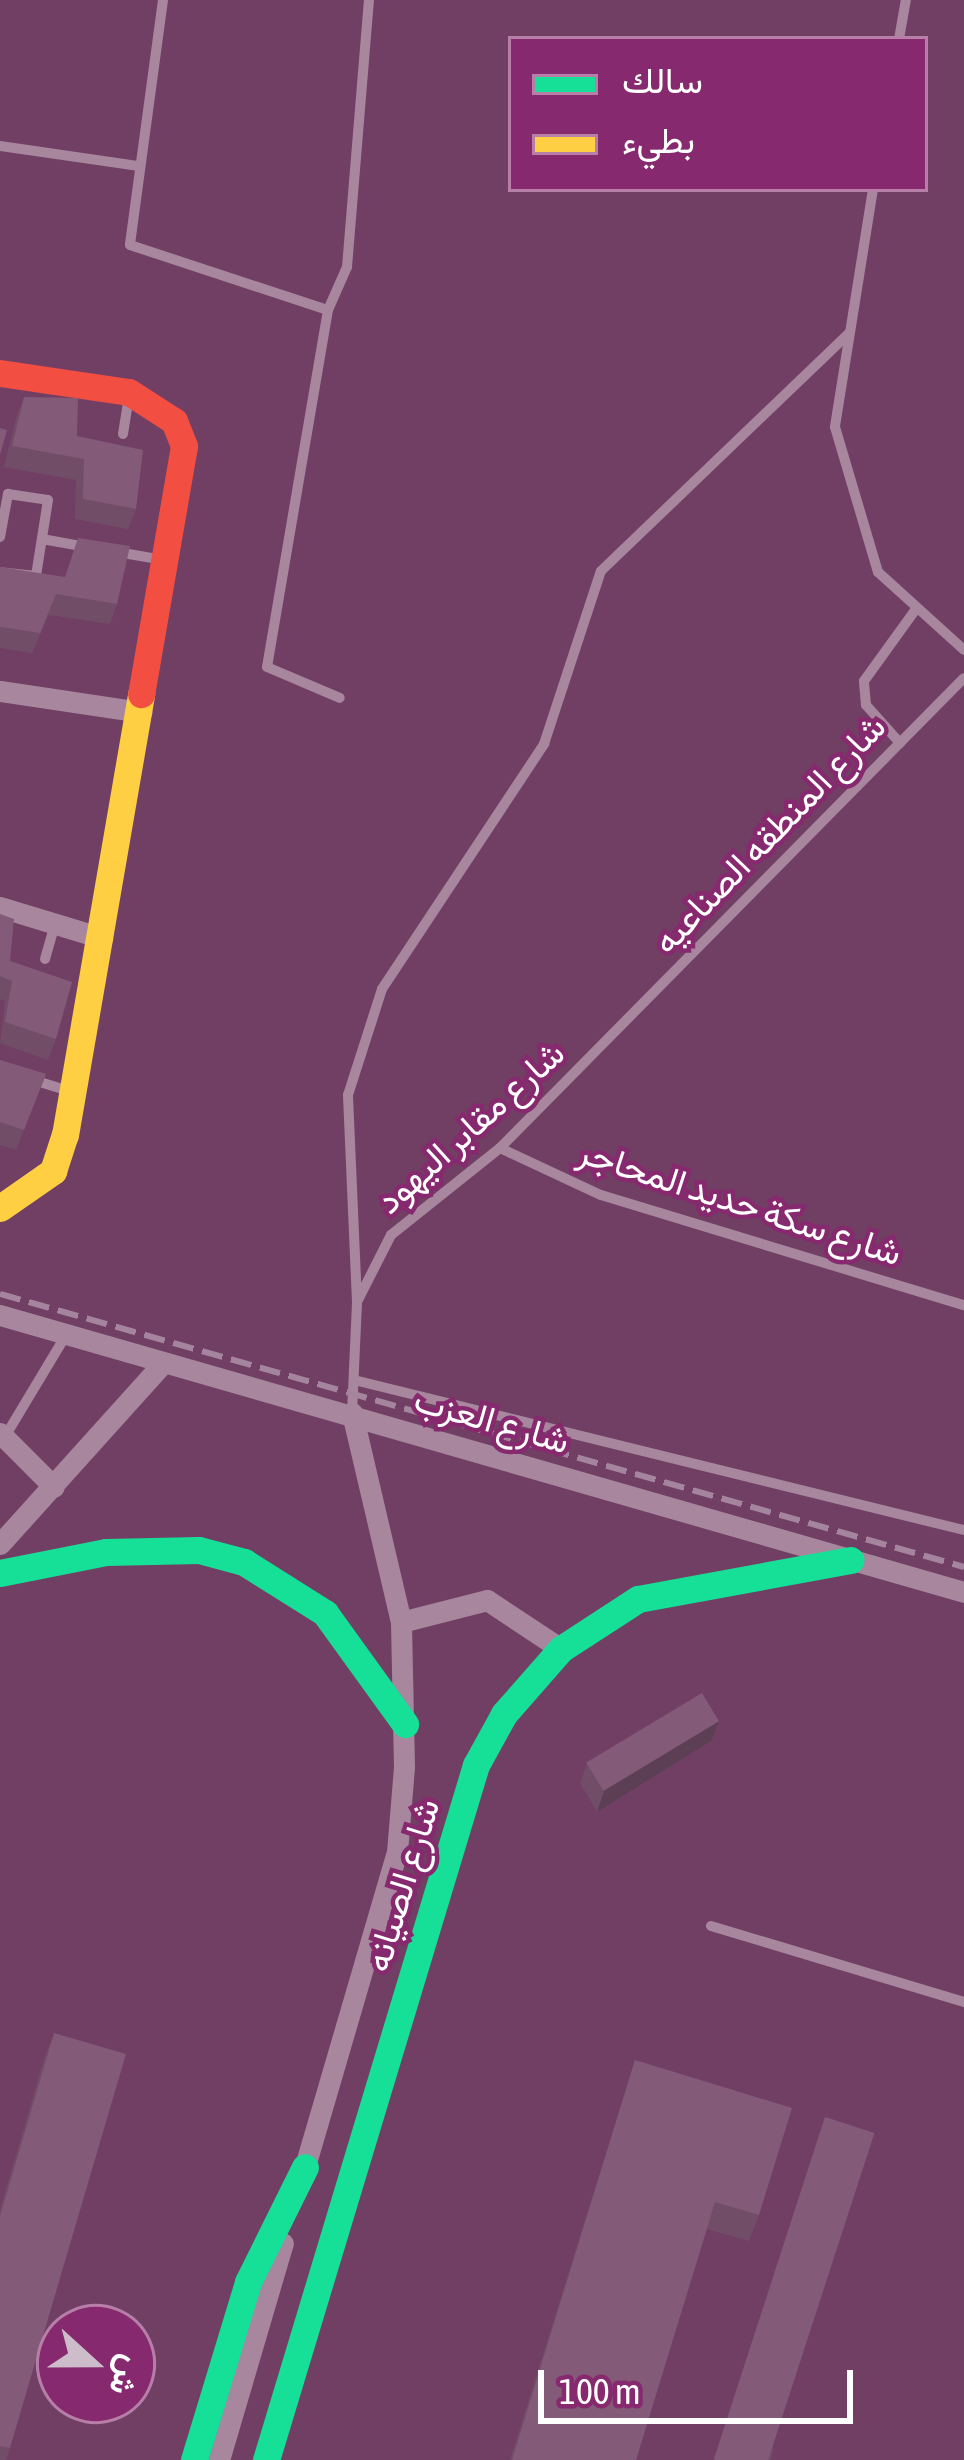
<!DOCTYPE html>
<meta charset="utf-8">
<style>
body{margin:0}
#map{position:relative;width:964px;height:2460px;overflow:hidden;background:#713f64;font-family:"Asap Condensed",Vazirmatn,sans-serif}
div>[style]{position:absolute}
.lane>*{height:10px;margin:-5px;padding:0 5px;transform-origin:5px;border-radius:5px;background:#a7869e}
.street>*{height:21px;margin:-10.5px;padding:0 10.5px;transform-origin:10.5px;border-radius:10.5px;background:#a7869e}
.fast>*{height:27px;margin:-13.5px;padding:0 13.5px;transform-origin:13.5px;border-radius:13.5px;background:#16e098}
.slow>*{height:27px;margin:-13.5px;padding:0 13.5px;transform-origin:13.5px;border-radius:13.5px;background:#ffcf43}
.jam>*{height:27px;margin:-13.5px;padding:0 13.5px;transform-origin:13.5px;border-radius:13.5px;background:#f24e42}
.rail>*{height:6px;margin-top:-3px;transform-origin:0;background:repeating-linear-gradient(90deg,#a5859d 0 21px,transparent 0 30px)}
.wall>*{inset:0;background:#714d67}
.shaded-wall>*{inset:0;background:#5c3f54}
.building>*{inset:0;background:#835a78;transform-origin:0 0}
span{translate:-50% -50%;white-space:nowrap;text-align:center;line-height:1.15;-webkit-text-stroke:9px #87296e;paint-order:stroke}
.street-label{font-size:36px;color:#fff}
.legend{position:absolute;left:508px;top:36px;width:420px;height:156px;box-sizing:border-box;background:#87296e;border:3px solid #b77fa8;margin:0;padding:15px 21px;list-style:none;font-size:36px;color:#fff}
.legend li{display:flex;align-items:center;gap:24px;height:60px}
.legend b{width:60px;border:3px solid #b77fa8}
.north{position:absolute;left:36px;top:2304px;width:120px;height:120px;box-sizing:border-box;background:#87296e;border:3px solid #b77fa8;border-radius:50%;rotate:111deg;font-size:33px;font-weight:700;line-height:48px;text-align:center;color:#fff}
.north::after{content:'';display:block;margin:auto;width:42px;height:54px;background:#cdbcc9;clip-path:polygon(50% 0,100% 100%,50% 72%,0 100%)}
.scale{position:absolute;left:538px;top:2370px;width:315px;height:54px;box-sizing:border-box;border:6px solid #fff;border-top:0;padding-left:15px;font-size:36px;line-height:42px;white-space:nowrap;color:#fff;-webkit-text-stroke:9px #87296e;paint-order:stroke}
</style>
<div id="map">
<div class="lane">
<div style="left:163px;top:0;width:247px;rotate:97.7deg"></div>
<div style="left:130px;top:245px;width:208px;rotate:18.2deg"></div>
<div style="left:328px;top:310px;width:362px;rotate:99.7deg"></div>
<div style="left:267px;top:667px;width:79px;rotate:23deg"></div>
<div style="left:899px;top:39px;width:40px;rotate:-80deg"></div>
<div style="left:0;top:146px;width:139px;rotate:8.2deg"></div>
<div style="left:873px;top:189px;width:241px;rotate:99.1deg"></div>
<div style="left:835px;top:427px;width:151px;rotate:73.5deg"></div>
<div style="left:878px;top:572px;width:116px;rotate:42.2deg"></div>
<div style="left:328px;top:310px;width:47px;rotate:-66.2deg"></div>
<div style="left:347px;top:267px;width:268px;rotate:-85.3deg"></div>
<div style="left:123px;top:434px;width:38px;rotate:-81deg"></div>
<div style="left:0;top:537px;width:44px;rotate:-79.5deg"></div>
<div style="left:8px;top:494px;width:40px;rotate:8.5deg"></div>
<div style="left:48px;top:500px;width:77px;rotate:99deg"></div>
<div style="left:36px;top:576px;width:36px;rotate:-174deg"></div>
<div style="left:42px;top:539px;width:46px;rotate:10.1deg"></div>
<div style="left:117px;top:552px;width:48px;rotate:9.7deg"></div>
<div style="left:900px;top:743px;width:51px;rotate:-131.8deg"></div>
<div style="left:866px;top:705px;width:24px;rotate:-95deg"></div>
<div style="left:864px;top:681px;width:89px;rotate:-54.2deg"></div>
<div style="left:45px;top:959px;width:36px;rotate:-74deg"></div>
<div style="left:30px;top:1079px;width:41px;rotate:17.1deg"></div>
<div style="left:500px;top:1148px;width:111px;rotate:25deg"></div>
<div style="left:601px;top:1195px;width:379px;rotate:16.9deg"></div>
<div style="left:357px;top:1302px;width:207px;rotate:-92.5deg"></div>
<div style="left:348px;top:1095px;width:111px;rotate:-72.2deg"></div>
<div style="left:382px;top:989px;width:294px;rotate:-56.5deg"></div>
<div style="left:544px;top:744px;width:182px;rotate:-71.8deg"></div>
<div style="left:601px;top:571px;width:342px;rotate:-43.8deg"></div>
<div style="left:354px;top:1380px;width:628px;rotate:13.82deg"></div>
<div style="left:352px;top:1413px;width:111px;rotate:-87.4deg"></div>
<div style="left:357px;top:1302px;width:75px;rotate:-63.1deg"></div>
<div style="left:391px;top:1235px;width:139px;rotate:-38.6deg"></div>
<div style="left:500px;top:1148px;width:660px;rotate:-45.37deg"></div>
<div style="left:3px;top:1440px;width:122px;rotate:-59deg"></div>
<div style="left:711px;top:1926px;width:264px;rotate:16.7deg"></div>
</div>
<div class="street">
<div style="left:0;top:691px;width:143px;rotate:8.5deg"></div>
<div style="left:0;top:907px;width:107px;rotate:16.9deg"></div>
<div style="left:0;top:1315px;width:1003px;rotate:16.03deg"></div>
<div style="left:0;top:1433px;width:76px;rotate:45deg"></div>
<div style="left:0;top:1544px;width:242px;rotate:-48deg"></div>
<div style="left:401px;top:1622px;width:89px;rotate:-14.3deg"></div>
<div style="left:487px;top:1600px;width:89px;rotate:33.5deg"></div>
<div style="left:303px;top:2173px;width:334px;rotate:-73.7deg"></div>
<div style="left:397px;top:1852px;width:85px;rotate:-85.3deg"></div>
<div style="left:404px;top:1767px;width:145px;rotate:-91.2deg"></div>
<div style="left:401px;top:1622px;width:215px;rotate:-103.2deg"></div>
<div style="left:219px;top:2460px;width:226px;rotate:-73.6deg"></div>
</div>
<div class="fast">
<div style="left:0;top:1573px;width:108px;rotate:-11.2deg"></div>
<div style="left:106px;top:1552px;width:93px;rotate:-1.2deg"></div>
<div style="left:199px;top:1550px;width:47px;rotate:14.9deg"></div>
<div style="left:244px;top:1562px;width:96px;rotate:32.2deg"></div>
<div style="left:325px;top:1613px;width:137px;rotate:54.2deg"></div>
<div style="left:194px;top:2460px;width:186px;rotate:-73.1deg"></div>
<div style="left:248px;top:2282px;width:128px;rotate:-63.6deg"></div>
<div style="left:266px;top:2460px;width:726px;rotate:-73.19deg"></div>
<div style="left:476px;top:1765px;width:58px;rotate:-61.2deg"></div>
<div style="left:504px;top:1714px;width:86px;rotate:-48.8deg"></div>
<div style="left:561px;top:1649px;width:92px;rotate:-33deg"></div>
<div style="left:638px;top:1599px;width:216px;rotate:-10.4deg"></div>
</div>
<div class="slow">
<div style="left:0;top:1208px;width:65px;rotate:-34.9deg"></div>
<div style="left:53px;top:1171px;width:38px;rotate:-72deg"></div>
<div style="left:65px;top:1135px;width:448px;rotate:-80.2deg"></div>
</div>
<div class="jam">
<div style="left:0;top:373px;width:130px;rotate:8.4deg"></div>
<div style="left:129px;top:392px;width:54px;rotate:32.8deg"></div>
<div style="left:174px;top:421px;width:27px;rotate:68deg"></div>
<div style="left:184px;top:446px;width:252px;rotate:99.8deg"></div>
</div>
<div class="rail">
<div style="left:0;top:1294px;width:1002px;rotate:15.81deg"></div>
</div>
<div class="wall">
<div style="clip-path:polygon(24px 397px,77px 436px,136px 509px,128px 529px,75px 519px,76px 480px,4px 467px,16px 418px)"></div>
<div style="clip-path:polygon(0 567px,117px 604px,110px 624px,49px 615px,32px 653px,0 648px)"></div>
<div style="clip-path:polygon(0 914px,10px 961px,56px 1039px,48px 1060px,0 1043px,5px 1001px,0 999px)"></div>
<div style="clip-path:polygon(0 1060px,46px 1074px,16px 1150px,0 1145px)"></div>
<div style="clip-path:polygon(711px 1741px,597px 1812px,580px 1783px,587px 1763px)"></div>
<div style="clip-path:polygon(54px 2033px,10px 2448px,6px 2460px,0 2460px,0 2210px,44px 2059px)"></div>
<div style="clip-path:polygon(635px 2060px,759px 2215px,749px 2241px,707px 2229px,636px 2460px,510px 2460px)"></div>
<div style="clip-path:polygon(825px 2117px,771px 2460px,715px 2460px,816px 2144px)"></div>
</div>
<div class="shaded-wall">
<div style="clip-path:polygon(719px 1721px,711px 1741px,597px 1812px,604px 1791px)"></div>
</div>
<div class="building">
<div style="clip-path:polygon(24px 397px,78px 398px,77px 436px,143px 450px,136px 509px,83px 499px,84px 459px,12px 446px)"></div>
<div style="clip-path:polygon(0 428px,7px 430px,0 455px)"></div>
<div style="clip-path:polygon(78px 538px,130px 546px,117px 604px,56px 594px,40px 633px,0 627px,0 567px,65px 577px)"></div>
<div style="clip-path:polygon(0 914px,14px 919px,10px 961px,72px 982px,56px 1039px,5px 1022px,12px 981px,0 976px)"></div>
<div style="clip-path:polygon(0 1060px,46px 1074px,24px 1130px,0 1122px)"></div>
<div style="left:702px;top:1693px;width:33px;height:135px;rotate:59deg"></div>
<div style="clip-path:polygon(54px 2033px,126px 2054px,10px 2448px,0 2446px,0 2216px)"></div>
<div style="clip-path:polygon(635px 2060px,792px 2108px,759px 2215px,715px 2202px,636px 2460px,512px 2460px)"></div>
<div style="left:825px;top:2117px;width:52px;height:360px;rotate:18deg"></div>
</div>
<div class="street-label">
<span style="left:769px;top:834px;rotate:-46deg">شارع المنطقه الصناعيه</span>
<span style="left:470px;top:1127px;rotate:-42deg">شارع مقابر اليهود</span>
<span style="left:740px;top:1202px;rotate:18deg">شارع سكة حديد المحاجر</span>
<span style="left:492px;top:1420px;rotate:16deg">شارع العزب</span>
<span style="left:402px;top:1885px;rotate:-73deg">شارع الصيانه</span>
</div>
<ul class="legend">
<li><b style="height:15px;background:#16e098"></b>سالك</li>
<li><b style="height:15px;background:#ffcf43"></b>بطيء</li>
</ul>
<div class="north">ش</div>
<div class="scale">100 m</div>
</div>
